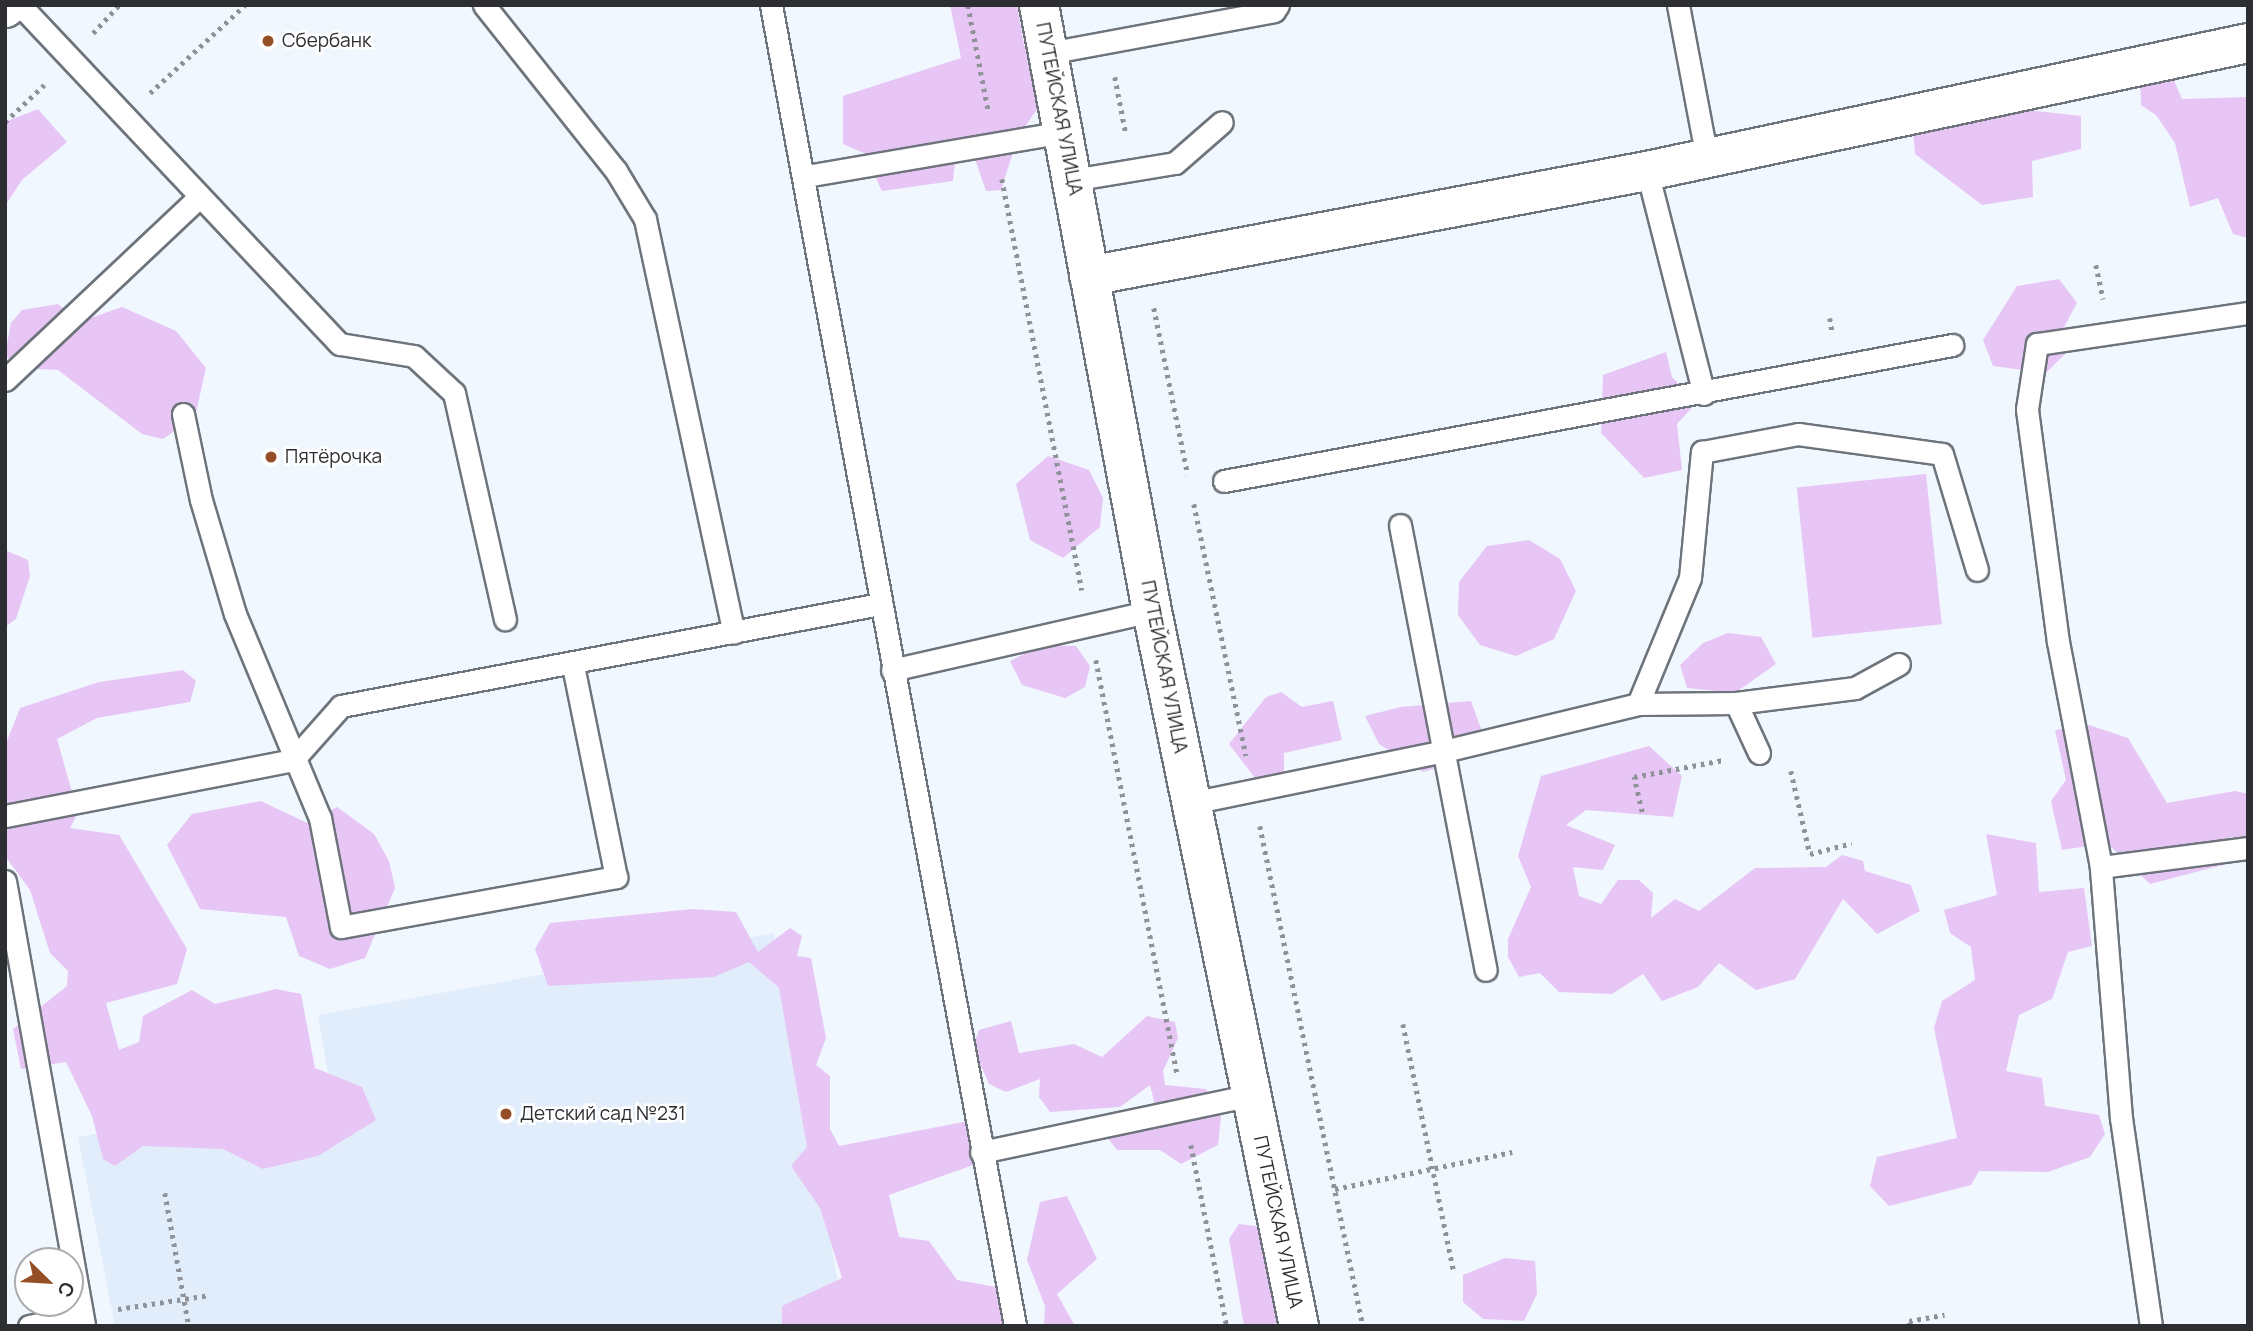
<!DOCTYPE html>
<meta charset="utf-8">
<style>
body{margin:0}
#map{position:relative;width:2253px;height:1331px;overflow:hidden;background:#f0f7ff;font-family:Manrope,sans-serif}
div>[style]{position:absolute}
.built>*{inset:0;background:#e1edfb}
.green>*{inset:0;background:#e7c6f6;transform-origin:0 0}
.path>*{height:4.5px;margin-top:-2.25px;transform-origin:0;background:repeating-linear-gradient(90deg,#8f9399 0 3.5px,transparent 0 8.5px)}
.roads{filter:drop-shadow(2px 0 #6e747b) drop-shadow(-2px 0 #6e747b) drop-shadow(0 2px #6e747b) drop-shadow(0 -2px #6e747b)}
.service>*{height:21px;margin:-10.5px;padding:0 10.5px;transform-origin:10.5px;border-radius:10.5px;background:#fff}
.minor>*{height:38px;margin:-19px;padding:0 19px;transform-origin:19px;border-radius:19px;background:#fff}
.dots>*{width:19px;height:19px;translate:-50% -50%;box-sizing:border-box;border:4px solid #fff;border-radius:50%}
span{translate:-50% -50%;white-space:nowrap;text-align:center;line-height:1.15;-webkit-text-stroke:5px #fff;paint-order:stroke}
.poi-label{font-size:19px;color:#2c2e31}
.left{translate:0 -50%;text-align:left}
.street-label{font-size:19px;color:#2c2e31}
.frame{position:absolute;inset:0;border:7px solid #2c2e31;pointer-events:none}
.north{position:absolute;left:14px;top:1247px;width:70px;height:70px;box-sizing:border-box;background:#fff;border:2px solid #ababad;border-radius:50%;rotate:114deg;font-size:19px;font-weight:700;line-height:28px;text-align:center;color:#2c2e31}
.north::after{content:'';display:block;margin:auto;width:24px;height:32px;background:#944f26;clip-path:polygon(50% 0,100% 100%,50% 72%,0 100%)}
</style>
<div id="map">
<div class="built">
<div style="clip-path:polygon(774px 933px,846px 1326px,115px 1326px,78px 1137px,331px 1090px,318px 1015px)"></div>
</div>
<div class="green">
<div style="clip-path:polygon(950px 5px,1017px 5px,1024px 45px,1041px 72px,1042px 102px,1018px 137px,1001px 190px,986px 191px,973px 153px,957px 144px,953px 181px,882px 191px,864px 153px,843px 144px,843px 96px,961px 58px)"></div>
<div style="clip-path:polygon(2169px 69px,2182px 99px,2248px 97px,2248px 238px,2233px 234px,2218px 198px,2190px 207px,2175px 143px,2156px 115px,2141px 105px,2140px 75px)"></div>
<div style="clip-path:polygon(1939px 100px,2081px 116px,2081px 149px,2032px 161px,2033px 197px,1982px 205px,1915px 154px,1911px 106px)"></div>
<div style="clip-path:polygon(38px 109px,67px 142px,22px 180px,5px 206px,5px 122px)"></div>
<div style="clip-path:polygon(2059px 279px,2077px 303px,2064px 327px,2067px 352px,2046px 373px,1993px 366px,1983px 340px,2017px 286px)"></div>
<div style="clip-path:polygon(58px 304px,79px 322px,122px 307px,176px 331px,206px 368px,195px 417px,163px 439px,142px 434px,58px 370px,21px 368px,5px 355px,11px 323px,22px 310px)"></div>
<div style="clip-path:polygon(1666px 352px,1672px 377px,1697px 402px,1677px 424px,1682px 470px,1644px 478px,1601px 433px,1603px 375px)"></div>
<div style="clip-path:polygon(1048px 456px,1089px 470px,1103px 498px,1100px 527px,1063px 558px,1030px 540px,1016px 484px)"></div>
<div style="left:1926px;top:474px;width:151px;height:130px;rotate:84deg"></div>
<div style="clip-path:polygon(1529px 540px,1560px 559px,1576px 591px,1554px 639px,1516px 656px,1480px 645px,1458px 615px,1459px 582px,1487px 546px)"></div>
<div style="clip-path:polygon(5px 550px,28px 560px,30px 576px,16px 619px,5px 627px)"></div>
<div style="clip-path:polygon(1728px 633px,1761px 637px,1776px 664px,1735px 693px,1687px 688px,1680px 665px,1703px 643px)"></div>
<div style="clip-path:polygon(1042px 645px,1076px 646px,1090px 666px,1085px 687px,1065px 698px,1022px 685px,1010px 661px)"></div>
<div style="clip-path:polygon(183px 670px,196px 681px,190px 702px,97px 718px,57px 739px,78px 813px,70px 828px,119px 835px,187px 949px,177px 984px,106px 1003px,119px 1050px,139px 1042px,143px 1016px,192px 990px,215px 1004px,276px 989px,301px 994px,315px 1068px,362px 1087px,376px 1120px,318px 1156px,263px 1169px,223px 1149px,143px 1146px,115px 1166px,103px 1159px,92px 1116px,66px 1062px,21px 1069px,13px 1029px,67px 986px,68px 971px,50px 953px,30px 890px,5px 856px,5px 746px,20px 708px,99px 682px)"></div>
<div style="clip-path:polygon(1281px 692px,1302px 707px,1333px 701px,1342px 740px,1284px 753px,1284px 778px,1258px 782px,1229px 744px,1266px 697px)"></div>
<div style="clip-path:polygon(1471px 701px,1489px 751px,1423px 772px,1379px 744px,1365px 716px,1401px 707px)"></div>
<div style="clip-path:polygon(2089px 725px,2128px 738px,2167px 803px,2235px 791px,2248px 794px,2248px 838px,2230px 837px,2230px 863px,2150px 884px,2107px 843px,2062px 850px,2051px 801px,2066px 780px,2055px 730px)"></div>
<div style="clip-path:polygon(1649px 746px,1682px 776px,1673px 817px,1586px 810px,1566px 825px,1615px 845px,1603px 870px,1573px 867px,1579px 896px,1601px 904px,1618px 880px,1639px 880px,1653px 893px,1651px 918px,1675px 899px,1699px 911px,1755px 868px,1826px 867px,1842px 855px,1863px 861px,1865px 871px,1911px 885px,1920px 911px,1877px 934px,1843px 899px,1795px 979px,1756px 990px,1719px 963px,1698px 987px,1662px 1001px,1643px 974px,1612px 994px,1559px 992px,1540px 973px,1519px 977px,1508px 957px,1508px 939px,1531px 887px,1518px 856px,1541px 776px)"></div>
<div style="clip-path:polygon(261px 801px,307px 823px,337px 807px,374px 834px,389px 861px,395px 888px,365px 958px,330px 969px,299px 956px,286px 917px,200px 909px,167px 845px,192px 814px)"></div>
<div style="clip-path:polygon(1986px 834px,2036px 843px,2039px 892px,2084px 888px,2092px 946px,2068px 952px,2052px 999px,2019px 1015px,2006px 1071px,2042px 1078px,2045px 1106px,2099px 1115px,2105px 1134px,2090px 1157px,2048px 1172px,1979px 1171px,1971px 1185px,1889px 1206px,1870px 1186px,1877px 1157px,1957px 1138px,1934px 1028px,1942px 1001px,1975px 980px,1971px 947px,1950px 933px,1944px 910px,1997px 895px)"></div>
<div style="clip-path:polygon(693px 909px,736px 912px,758px 952px,790px 928px,802px 936px,797px 956px,811px 958px,826px 1038px,816px 1065px,830px 1076px,830px 1129px,839px 1146px,989px 1117px,994px 1136px,990px 1159px,889px 1195px,899px 1237px,929px 1241px,957px 1280px,996px 1287px,1026px 1326px,782px 1326px,782px 1306px,842px 1278px,820px 1208px,791px 1166px,807px 1147px,779px 988px,749px 962px,714px 977px,548px 986px,535px 949px,550px 923px)"></div>
<div style="clip-path:polygon(1147px 1016px,1175px 1022px,1178px 1038px,1163px 1071px,1165px 1085px,1206px 1089px,1221px 1117px,1218px 1145px,1181px 1164px,1160px 1150px,1117px 1150px,1106px 1136px,1155px 1105px,1150px 1085px,1120px 1107px,1050px 1112px,1039px 1097px,1040px 1079px,1006px 1092px,989px 1084px,973px 1047px,979px 1030px,1011px 1021px,1019px 1053px,1074px 1044px,1102px 1057px)"></div>
<div style="clip-path:polygon(1067px 1196px,1097px 1259px,1057px 1294px,1075px 1326px,1044px 1326px,1045px 1306px,1027px 1260px,1040px 1202px)"></div>
<div style="clip-path:polygon(1239px 1224px,1264px 1227px,1283px 1316px,1272px 1326px,1244px 1326px,1229px 1239px)"></div>
<div style="clip-path:polygon(1505px 1258px,1535px 1261px,1537px 1294px,1524px 1321px,1483px 1319px,1463px 1302px,1463px 1275px)"></div>
</div>
<div class="path">
<div style="left:968px;top:5px;width:106px;rotate:79.1deg"></div>
<div style="left:93px;top:33px;width:38px;rotate:-47deg"></div>
<div style="left:1115px;top:77px;width:58px;rotate:79.1deg"></div>
<div style="left:150px;top:93px;width:129px;rotate:-42.8deg"></div>
<div style="left:5px;top:122px;width:54px;rotate:-43.5deg"></div>
<div style="left:1002px;top:179px;width:419px;rotate:79deg"></div>
<div style="left:2096px;top:265px;width:35px;rotate:78deg"></div>
<div style="left:1154px;top:308px;width:170px;rotate:78.5deg"></div>
<div style="left:1830px;top:318px;width:13px;rotate:81deg"></div>
<div style="left:1194px;top:504px;width:257px;rotate:78.3deg"></div>
<div style="left:1096px;top:660px;width:422px;rotate:78.9deg"></div>
<div style="left:1791px;top:771px;width:85px;rotate:77.1deg"></div>
<div style="left:1810px;top:854px;width:43px;rotate:-14.7deg"></div>
<div style="left:1642px;top:812px;width:36px;rotate:-103deg"></div>
<div style="left:1634px;top:777px;width:91px;rotate:-10.8deg"></div>
<div style="left:1260px;top:826px;width:510px;rotate:78.36deg"></div>
<div style="left:1403px;top:1024px;width:254px;rotate:78.4deg"></div>
<div style="left:1191px;top:1145px;width:185px;rotate:78.8deg"></div>
<div style="left:1335px;top:1189px;width:181px;rotate:-11.8deg"></div>
<div style="left:165px;top:1193px;width:135px;rotate:79.8deg"></div>
<div style="left:118px;top:1309px;width:93px;rotate:-8.7deg"></div>
<div style="left:1910px;top:1326px;width:5px;rotate:-101deg"></div>
<div style="left:1909px;top:1321px;width:36px;rotate:-10deg"></div>
</div>
<div class="roads">
<div class="service">
<div style="left:20px;top:5px;width:466px;rotate:46.7deg"></div>
<div style="left:340px;top:344px;width:75px;rotate:9.2deg"></div>
<div style="left:414px;top:356px;width:54px;rotate:42.8deg"></div>
<div style="left:454px;top:393px;width:232px;rotate:77.3deg"></div>
<div style="left:484px;top:5px;width:212px;rotate:51.5deg"></div>
<div style="left:616px;top:171px;width:56px;rotate:58.9deg"></div>
<div style="left:645px;top:219px;width:423px;rotate:77.9deg"></div>
<div style="left:771px;top:5px;width:1343px;rotate:79.53deg"></div>
<div style="left:1678px;top:5px;width:156px;rotate:79.3deg"></div>
<div style="left:1048px;top:53px;width:230px;rotate:-10.5deg"></div>
<div style="left:1274px;top:11px;width:7px;rotate:-56deg"></div>
<div style="left:1647px;top:171px;width:230px;rotate:75.7deg"></div>
<div style="left:806px;top:176px;width:262px;rotate:-9.7deg"></div>
<div style="left:1072px;top:180px;width:104px;rotate:-9.4deg"></div>
<div style="left:1175px;top:163px;width:62px;rotate:-41.1deg"></div>
<div style="left:5px;top:380px;width:268px;rotate:-43.3deg"></div>
<div style="left:183px;top:414px;width:88px;rotate:78.2deg"></div>
<div style="left:201px;top:500px;width:119px;rotate:73.4deg"></div>
<div style="left:235px;top:614px;width:221px;rotate:67.4deg"></div>
<div style="left:320px;top:818px;width:111px;rotate:79.1deg"></div>
<div style="left:341px;top:927px;width:280px;rotate:-10.3deg"></div>
<div style="left:616px;top:877px;width:216px;rotate:-101.5deg"></div>
<div style="left:1224px;top:481px;width:741px;rotate:-10.58deg"></div>
<div style="left:1400px;top:525px;width:453px;rotate:79.1deg"></div>
<div style="left:892px;top:670px;width:267px;rotate:-12.8deg"></div>
<div style="left:1736px;top:703px;width:120px;rotate:-7.2deg"></div>
<div style="left:1855px;top:688px;width:50px;rotate:-28.6deg"></div>
<div style="left:1638px;top:704px;width:136px;rotate:-67.6deg"></div>
<div style="left:1690px;top:578px;width:127px;rotate:-84.6deg"></div>
<div style="left:1702px;top:452px;width:98px;rotate:-10.6deg"></div>
<div style="left:1798px;top:434px;width:145px;rotate:7.9deg"></div>
<div style="left:1942px;top:454px;width:121px;rotate:73.2deg"></div>
<div style="left:1191px;top:803px;width:258px;rotate:-11.6deg"></div>
<div style="left:1444px;top:751px;width:200px;rotate:-13.6deg"></div>
<div style="left:1638px;top:704px;width:98px;rotate:-0.6deg"></div>
<div style="left:1736px;top:703px;width:55px;rotate:65.3deg"></div>
<div style="left:5px;top:816px;width:293px;rotate:-11deg"></div>
<div style="left:293px;top:760px;width:72px;rotate:-48.4deg"></div>
<div style="left:341px;top:706px;width:549px;rotate:-10.72deg"></div>
<div style="left:2101px;top:867px;width:148px;rotate:-7.4deg"></div>
<div style="left:5px;top:881px;width:452px;rotate:79.9deg"></div>
<div style="left:981px;top:1152px;width:277px;rotate:-11.9deg"></div>
<div style="left:29px;top:1326px;width:54px;rotate:-11.7deg"></div>
<div style="left:2151px;top:1326px;width:210px;rotate:-98.2deg"></div>
<div style="left:2121px;top:1118px;width:252px;rotate:-94.6deg"></div>
<div style="left:2101px;top:867px;width:229px;rotate:-100.8deg"></div>
<div style="left:2058px;top:642px;width:235px;rotate:-97.6deg"></div>
<div style="left:2027px;top:409px;width:66px;rotate:-81.3deg"></div>
<div style="left:2037px;top:344px;width:213px;rotate:-8.4deg"></div>
</div>
<div class="minor">
<div style="left:1039px;top:5px;width:616px;rotate:79.44deg"></div>
<div style="left:1152px;top:611px;width:730px;rotate:78.38deg"></div>
<div style="left:5px;top:8px;width:5px;rotate:-37deg"></div>
<div style="left:1089px;top:276px;width:568px;rotate:-10.66deg"></div>
<div style="left:1647px;top:171px;width:614px;rotate:-12.02deg"></div>
</div>
</div>
<div class="dots">
<div style="left:268px;top:41px;background:#944f26"></div>
<div style="left:271px;top:457px;background:#944f26"></div>
<div style="left:506px;top:1114px;background:#944f26"></div>
</div>
<div class="poi-label">
<span class="left" style="left:282px;top:41px">Сбербанк</span>
<span class="left" style="left:285px;top:457px">Пятёрочка</span>
<span class="left" style="left:520px;top:1114px">Детский сад №231</span>
</div>
<div class="street-label">
<span style="left:1059px;top:109px;rotate:79deg">ПУТЕЙСКАЯ УЛИЦА</span>
<span style="left:1164px;top:667px;rotate:79deg">ПУТЕЙСКАЯ УЛИЦА</span>
<span style="left:1278px;top:1222px;rotate:78deg">ПУТЕЙСКАЯ УЛИЦА</span>
</div>
<div class="frame"></div>
<div class="north">С</div>
</div>
